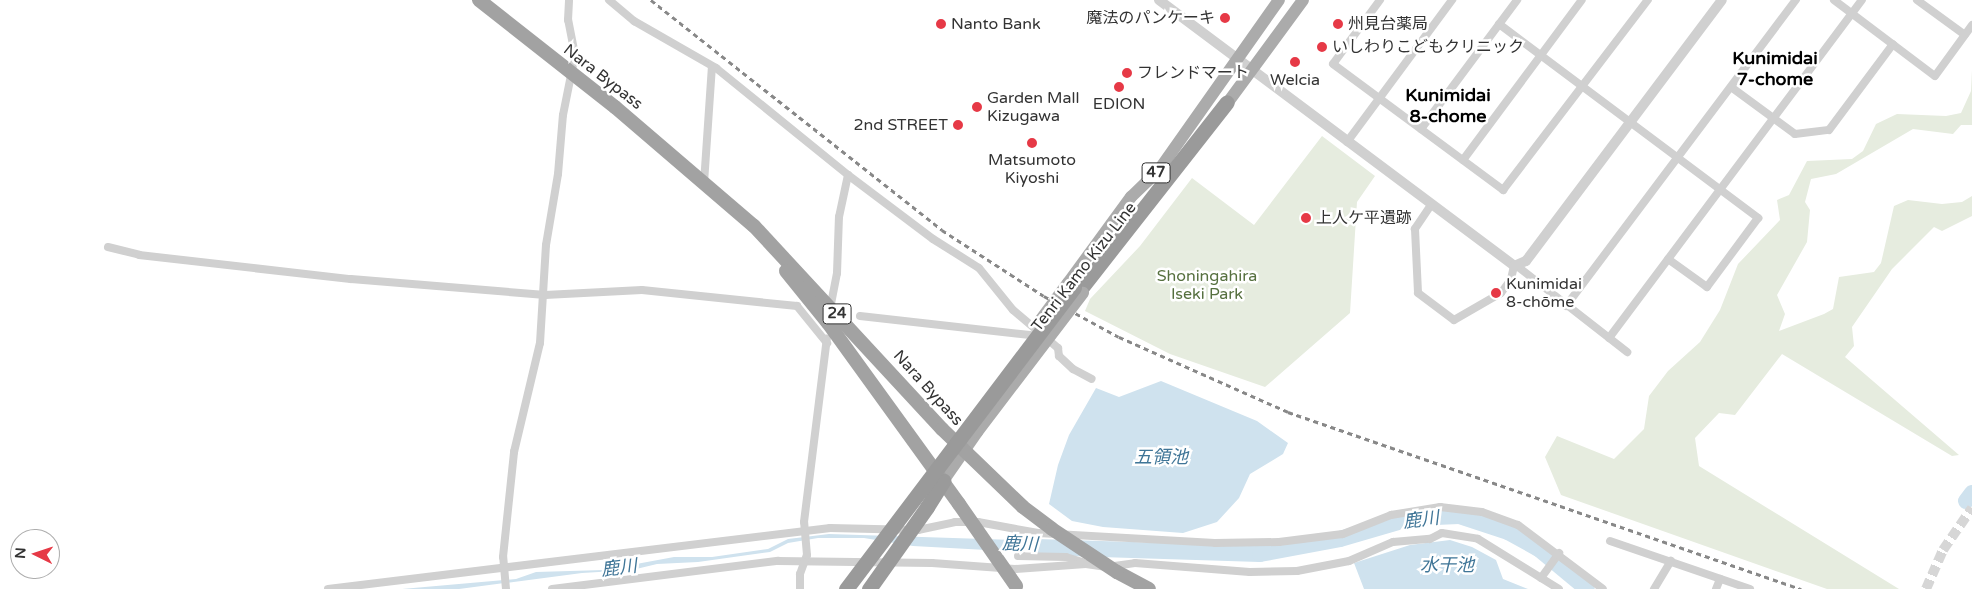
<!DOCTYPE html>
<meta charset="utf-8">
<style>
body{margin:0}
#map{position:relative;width:1972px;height:589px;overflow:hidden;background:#fff;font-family:"Varela Round","Noto Sans JP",sans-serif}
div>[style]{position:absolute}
.green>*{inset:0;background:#e6ecdf}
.water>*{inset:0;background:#cfe2ee}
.river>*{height:16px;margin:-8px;padding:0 8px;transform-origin:8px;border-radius:8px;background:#cfe2ee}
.tertiary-tunnel>*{height:10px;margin-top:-5px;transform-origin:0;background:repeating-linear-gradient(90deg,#d6d6d6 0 10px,transparent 0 15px)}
.minor>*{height:8px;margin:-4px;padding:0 4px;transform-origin:4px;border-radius:4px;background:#d0d0d0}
.tertiary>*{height:10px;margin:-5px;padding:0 5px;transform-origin:5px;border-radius:5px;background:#d0d0d0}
.primary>*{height:12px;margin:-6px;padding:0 6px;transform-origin:6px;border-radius:6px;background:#ababab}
.trunk>*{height:14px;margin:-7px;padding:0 7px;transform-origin:7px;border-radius:7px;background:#a2a2a2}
.motorway>*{height:15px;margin:-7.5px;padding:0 7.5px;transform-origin:7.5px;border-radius:7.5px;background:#9a9a9a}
.rail>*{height:2.5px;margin-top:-1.25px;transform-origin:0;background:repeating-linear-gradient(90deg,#888 0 5px,transparent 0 9px)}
.primary-bridge>*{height:12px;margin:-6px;padding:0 6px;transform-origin:6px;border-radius:6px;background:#ababab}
.trunk-bridge>*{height:14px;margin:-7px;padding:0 7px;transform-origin:7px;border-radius:7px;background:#a2a2a2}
.motorway-bridge>*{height:15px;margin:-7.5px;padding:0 7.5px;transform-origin:7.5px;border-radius:7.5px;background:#9a9a9a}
.dots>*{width:14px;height:14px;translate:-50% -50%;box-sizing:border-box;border:2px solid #fff;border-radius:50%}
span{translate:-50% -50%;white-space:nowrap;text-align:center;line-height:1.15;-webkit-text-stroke:5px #fff;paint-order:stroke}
.shield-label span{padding:1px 4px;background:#fff;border:1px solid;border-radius:4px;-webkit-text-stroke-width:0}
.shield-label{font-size:15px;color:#333;font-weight:700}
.poi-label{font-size:16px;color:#333}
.right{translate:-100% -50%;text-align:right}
.left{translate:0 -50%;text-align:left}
.street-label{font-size:16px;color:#333}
.park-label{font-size:16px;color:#56703f}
.neighbourhood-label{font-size:18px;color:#000;font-weight:700}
.water-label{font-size:18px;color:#3f7597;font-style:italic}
.north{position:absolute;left:10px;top:529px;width:50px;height:50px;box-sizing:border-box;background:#fff;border:1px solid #adadad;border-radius:50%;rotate:274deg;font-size:14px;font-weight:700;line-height:20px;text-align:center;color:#333}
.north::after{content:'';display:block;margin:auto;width:18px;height:22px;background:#e63946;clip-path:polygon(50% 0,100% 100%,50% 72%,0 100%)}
</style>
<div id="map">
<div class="green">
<div style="clip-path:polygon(1972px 70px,1972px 125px,1961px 125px,1953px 134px,1913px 129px,1836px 174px,1811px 179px,1805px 202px,1810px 210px,1807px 242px,1777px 295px,1785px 314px,1779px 331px,1824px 314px,1833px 309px,1839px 277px,1874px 272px,1881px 263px,1894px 206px,1908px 200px,1942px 204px,1962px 202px,1972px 196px,1972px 216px,1942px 231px,1934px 227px,1892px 269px,1852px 327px,1854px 346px,1845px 357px,1959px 455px,1952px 456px,1782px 354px,1735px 415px,1719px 413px,1695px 438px,1699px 466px,1899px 589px,1827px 589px,1561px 495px,1545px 457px,1557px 436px,1614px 459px,1644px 429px,1649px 396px,1668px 371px,1700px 342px,1720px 310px,1738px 264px,1780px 220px,1777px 200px,1789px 195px,1807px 161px,1852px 159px,1863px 151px,1876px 124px,1897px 114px,1946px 116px,1961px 113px,1971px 91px)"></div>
<div style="clip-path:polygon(1322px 136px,1375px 176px,1357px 202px,1350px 313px,1265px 387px,1170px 354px,1085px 311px,1090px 299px,1140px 246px,1192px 178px,1254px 225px)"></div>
</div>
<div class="water">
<div style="clip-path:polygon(1161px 381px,1257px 421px,1288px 443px,1283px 454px,1250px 474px,1239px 498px,1217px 522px,1183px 533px,1103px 527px,1072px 521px,1049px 504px,1058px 465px,1069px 435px,1096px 388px,1119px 397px)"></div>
<div style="clip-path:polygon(829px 534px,1015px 540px,1057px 548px,1005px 551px,913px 546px,864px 538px,818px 538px,788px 543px,770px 552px,698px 562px,657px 564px,632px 570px,582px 573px,459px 589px,402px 589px,516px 579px,536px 572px,604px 570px,674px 557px,712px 557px,768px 549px,788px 539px)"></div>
<div style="clip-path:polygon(1450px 540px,1472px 547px,1496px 560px,1503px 579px,1528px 589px,1364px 589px,1354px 563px,1410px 545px)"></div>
</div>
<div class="river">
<div style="left:1966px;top:501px;width:10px;rotate:-53deg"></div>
<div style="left:1037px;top:547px;width:223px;rotate:1.8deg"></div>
<div style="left:1260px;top:554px;width:81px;rotate:-10.6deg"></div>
<div style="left:1340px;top:539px;width:75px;rotate:-16.3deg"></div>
<div style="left:1412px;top:518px;width:47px;rotate:-2.4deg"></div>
<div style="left:1459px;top:516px;width:52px;rotate:18.1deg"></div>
<div style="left:1508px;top:532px;width:35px;rotate:29deg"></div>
<div style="left:1539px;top:549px;width:62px;rotate:39.8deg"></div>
</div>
<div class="tertiary-tunnel">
<div style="left:1926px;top:589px;width:43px;rotate:-66.4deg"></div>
<div style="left:1943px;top:550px;width:51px;rotate:-55.4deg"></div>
</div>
<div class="minor">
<div style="left:609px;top:0;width:33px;rotate:40deg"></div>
<div style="left:634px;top:21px;width:95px;rotate:29.8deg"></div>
<div style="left:716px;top:68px;width:170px;rotate:39deg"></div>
<div style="left:848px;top:175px;width:106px;rotate:37deg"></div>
<div style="left:933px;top:239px;width:54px;rotate:32.2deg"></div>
<div style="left:979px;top:268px;width:54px;rotate:51deg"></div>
<div style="left:1013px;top:310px;width:59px;rotate:40.2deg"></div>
<div style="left:1058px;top:348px;width:8px;rotate:83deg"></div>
<div style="left:1059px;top:356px;width:19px;rotate:43deg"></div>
<div style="left:1073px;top:369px;width:21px;rotate:28deg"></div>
<div style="left:1380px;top:0;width:79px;rotate:126.3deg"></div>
<div style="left:1333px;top:64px;width:212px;rotate:36.5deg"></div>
<div style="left:1503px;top:190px;width:239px;rotate:-52.7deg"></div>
<div style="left:1834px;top:0;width:126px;rotate:37deg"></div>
<div style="left:1935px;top:76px;width:63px;rotate:-54deg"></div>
<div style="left:1917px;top:0;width:59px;rotate:36.1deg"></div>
<div style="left:1499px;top:24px;width:324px;rotate:36.8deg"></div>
<div style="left:1758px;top:218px;width:86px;rotate:126.5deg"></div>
<div style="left:1707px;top:287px;width:48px;rotate:-144.3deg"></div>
<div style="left:1731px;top:87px;width:79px;rotate:36.3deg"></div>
<div style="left:1795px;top:134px;width:34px;rotate:-7deg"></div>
<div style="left:1829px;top:130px;width:107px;rotate:-53.3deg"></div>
<div style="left:1421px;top:129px;width:161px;rotate:-53.3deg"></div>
<div style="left:1347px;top:142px;width:177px;rotate:-53.5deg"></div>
<div style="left:1463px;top:160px;width:199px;rotate:-53.4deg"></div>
<div style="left:704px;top:183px;width:116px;rotate:-86.1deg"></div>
<div style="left:1431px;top:205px;width:29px;rotate:124deg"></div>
<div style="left:1415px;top:229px;width:64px;rotate:87.3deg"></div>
<div style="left:1418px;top:293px;width:45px;rotate:36.9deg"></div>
<div style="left:1454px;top:320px;width:54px;rotate:-29.9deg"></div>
<div style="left:1501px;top:293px;width:17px;rotate:-54deg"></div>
<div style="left:1511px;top:279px;width:13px;rotate:-77deg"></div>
<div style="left:108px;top:247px;width:32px;rotate:14deg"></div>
<div style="left:139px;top:255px;width:213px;rotate:6.5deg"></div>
<div style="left:351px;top:279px;width:195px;rotate:4.7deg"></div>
<div style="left:545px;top:295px;width:97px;rotate:-3deg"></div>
<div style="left:642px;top:290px;width:156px;rotate:5.9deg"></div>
<div style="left:797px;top:306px;width:48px;rotate:51deg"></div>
<div style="left:1517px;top:266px;width:140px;rotate:38deg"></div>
<div style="left:1566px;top:306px;width:383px;rotate:-53.1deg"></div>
<div style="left:830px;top:309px;width:37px;rotate:-79deg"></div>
<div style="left:837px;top:273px;width:56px;rotate:-88deg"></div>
<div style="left:839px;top:217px;width:43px;rotate:-77.9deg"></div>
<div style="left:860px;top:316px;width:178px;rotate:6.4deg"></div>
<div style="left:1609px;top:338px;width:422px;rotate:-53.2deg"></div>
<div style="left:1610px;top:541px;width:148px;rotate:18.9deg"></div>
<div style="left:1018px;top:556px;width:48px;rotate:1.2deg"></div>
<div style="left:1066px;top:557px;width:17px;rotate:17deg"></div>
<div style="left:1541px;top:578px;width:31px;rotate:-54deg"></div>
<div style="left:328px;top:589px;width:506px;rotate:-6.93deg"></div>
<div style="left:830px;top:528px;width:88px;rotate:1.3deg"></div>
<div style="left:918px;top:530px;width:38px;rotate:-12deg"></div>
<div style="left:955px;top:522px;width:23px"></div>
<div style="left:978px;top:522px;width:61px;rotate:10.4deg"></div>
<div style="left:1038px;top:533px;width:177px;rotate:3.2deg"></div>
<div style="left:1215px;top:543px;width:64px;rotate:-0.9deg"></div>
<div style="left:1279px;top:542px;width:64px;rotate:-7.1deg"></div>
<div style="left:1343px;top:534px;width:52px;rotate:-21.6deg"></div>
<div style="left:1391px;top:515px;width:50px;rotate:-9.3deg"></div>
<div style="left:1440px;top:507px;width:42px;rotate:6.8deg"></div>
<div style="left:1482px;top:512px;width:38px;rotate:20deg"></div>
<div style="left:1518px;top:525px;width:106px;rotate:37deg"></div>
<div style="left:506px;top:589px;width:32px;rotate:-95deg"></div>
<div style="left:503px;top:557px;width:106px;rotate:-84deg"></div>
<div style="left:514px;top:452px;width:112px;rotate:-76.6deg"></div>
<div style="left:540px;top:343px;width:98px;rotate:-86.5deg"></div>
<div style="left:546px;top:245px;width:72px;rotate:-80.4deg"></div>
<div style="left:558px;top:174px;width:59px;rotate:-85.2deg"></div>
<div style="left:563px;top:115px;width:61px;rotate:-78.7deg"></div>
<div style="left:575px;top:55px;width:36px;rotate:-101deg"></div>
<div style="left:568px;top:20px;width:20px;rotate:-87deg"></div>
<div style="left:552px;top:589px;width:228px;rotate:-7.1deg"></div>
<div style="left:778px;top:561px;width:154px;rotate:0.7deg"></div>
<div style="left:932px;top:563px;width:83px;rotate:4.1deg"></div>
<div style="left:1015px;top:569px;width:71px;rotate:-4deg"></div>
<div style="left:1086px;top:564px;width:21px;rotate:8deg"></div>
<div style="left:1107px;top:567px;width:28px;rotate:-8deg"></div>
<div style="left:1135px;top:563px;width:115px;rotate:4.5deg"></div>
<div style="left:1250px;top:572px;width:47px;rotate:-1.2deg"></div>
<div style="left:1297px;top:571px;width:53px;rotate:-10.9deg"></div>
<div style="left:1349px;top:561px;width:48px;rotate:-23.4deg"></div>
<div style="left:1393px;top:542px;width:37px;rotate:-5deg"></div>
<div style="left:1430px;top:539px;width:13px;rotate:-27deg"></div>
<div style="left:1442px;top:533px;width:36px;rotate:9deg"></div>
<div style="left:1478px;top:539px;width:95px;rotate:31.7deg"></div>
<div style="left:800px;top:589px;width:15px;rotate:-90deg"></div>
<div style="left:800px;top:574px;width:20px;rotate:-70deg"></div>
<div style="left:807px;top:555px;width:33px;rotate:-95deg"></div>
<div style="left:804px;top:522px;width:185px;rotate:-82.9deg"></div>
<div style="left:1654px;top:589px;width:33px;rotate:-59deg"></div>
<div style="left:1716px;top:589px;width:11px;rotate:-68deg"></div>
</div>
<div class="tertiary">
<div style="left:1159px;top:0;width:444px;rotate:36.8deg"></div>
<div style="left:1514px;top:266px;width:13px;rotate:-23deg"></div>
<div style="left:1526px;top:261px;width:326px;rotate:-53.1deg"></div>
</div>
<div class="primary">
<div style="left:1223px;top:109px;width:135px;rotate:-53.7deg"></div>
<div style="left:1068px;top:283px;width:107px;rotate:-53.8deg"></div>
<div style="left:1131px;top:197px;width:39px;rotate:-44deg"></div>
<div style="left:1159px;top:170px;width:208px;rotate:-54.8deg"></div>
<div style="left:943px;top:481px;width:60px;rotate:-55.2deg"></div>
</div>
<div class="trunk">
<div style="left:479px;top:0;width:173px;rotate:38.2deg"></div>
<div style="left:615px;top:107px;width:183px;rotate:40.6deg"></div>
<div style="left:754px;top:226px;width:277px;rotate:47.2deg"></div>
<div style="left:942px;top:429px;width:112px;rotate:43.9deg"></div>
<div style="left:1023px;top:507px;width:36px;rotate:37deg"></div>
<div style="left:786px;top:271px;width:67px;rotate:51.1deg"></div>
<div style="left:828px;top:323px;width:223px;rotate:54.1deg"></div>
<div style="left:1117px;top:572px;width:36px;rotate:28deg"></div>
</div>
<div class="motorway">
<div style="left:1078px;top:292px;width:241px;rotate:-51.9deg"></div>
<div style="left:927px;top:507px;width:31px;rotate:-58deg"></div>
</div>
<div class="rail">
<div style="left:651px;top:0;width:371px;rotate:38.3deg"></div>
<div style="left:942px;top:230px;width:121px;rotate:32.9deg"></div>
<div style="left:1044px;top:296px;width:85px;rotate:28.7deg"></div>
<div style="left:1119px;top:337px;width:185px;rotate:23.9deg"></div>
<div style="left:1288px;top:412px;width:543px;rotate:19.04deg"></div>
</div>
<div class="primary-bridge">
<div style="left:1039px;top:322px;width:49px;rotate:-53.4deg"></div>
<div style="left:977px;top:432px;width:175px;rotate:-52.7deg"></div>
</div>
<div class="trunk-bridge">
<div style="left:959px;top:504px;width:100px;rotate:55.2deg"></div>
<div style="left:1052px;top:529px;width:78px;rotate:33.5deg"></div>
</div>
<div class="motorway-bridge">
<div style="left:846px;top:589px;width:378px;rotate:-52.9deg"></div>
<div style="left:869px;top:589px;width:100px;rotate:-54.7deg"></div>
</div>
<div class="dots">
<div style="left:1225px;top:18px;background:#e63946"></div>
<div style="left:941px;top:24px;background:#e63946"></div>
<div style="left:1338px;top:24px;background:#e63946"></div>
<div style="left:1322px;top:47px;background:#e63946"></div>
<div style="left:1295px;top:62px;background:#e63946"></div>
<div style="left:1127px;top:73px;background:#e63946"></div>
<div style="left:1119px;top:87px;background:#e63946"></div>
<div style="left:977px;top:107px;background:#e63946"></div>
<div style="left:958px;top:125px;background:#e63946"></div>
<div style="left:1032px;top:143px;background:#e63946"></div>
<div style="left:1306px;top:218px;background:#e63946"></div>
<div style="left:1496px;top:293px;background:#e63946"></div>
</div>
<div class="shield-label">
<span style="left:1156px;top:173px">47</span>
<span style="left:837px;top:314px">24</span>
</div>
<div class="poi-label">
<span class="right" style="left:1215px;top:18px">魔法のパンケーキ</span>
<span class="left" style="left:951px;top:24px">Nanto Bank</span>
<span class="left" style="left:1348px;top:24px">州見台薬局</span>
<span class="left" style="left:1332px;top:47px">いしわりこどもクリニック</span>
<span class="left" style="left:1137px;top:73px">フレンドマート</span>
<span style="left:1295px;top:80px">Welcia</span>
<span class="left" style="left:987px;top:107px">Garden Mall<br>Kizugawa</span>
<span style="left:1119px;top:104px">EDION</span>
<span class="right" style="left:948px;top:125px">2nd STREET</span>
<span style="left:1032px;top:169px">Matsumoto<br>Kiyoshi</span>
<span class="left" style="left:1316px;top:218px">上人ケ平遺跡</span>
<span class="left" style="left:1506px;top:293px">Kunimidai<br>8-chōme</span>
</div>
<div class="street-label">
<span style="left:603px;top:77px;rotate:38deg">Nara Bypass</span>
<span style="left:1084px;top:267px;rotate:-52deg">Tenri Kamo Kizu Line</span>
<span style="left:928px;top:388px;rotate:48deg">Nara Bypass</span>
</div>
<div class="park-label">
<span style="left:1207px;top:285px">Shoningahira<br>Iseki Park</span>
</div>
<div class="neighbourhood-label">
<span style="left:1775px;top:69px">Kunimidai<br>7-chome</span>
<span style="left:1448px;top:106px">Kunimidai<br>8-chome</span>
</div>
<div class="water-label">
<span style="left:1161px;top:457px">五領池</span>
<span style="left:1421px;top:520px;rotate:-7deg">鹿川</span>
<span style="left:1020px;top:544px;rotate:2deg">鹿川</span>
<span style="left:1447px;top:565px">水干池</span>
<span style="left:619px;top:568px;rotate:-7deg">鹿川</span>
</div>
<div class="north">N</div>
</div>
